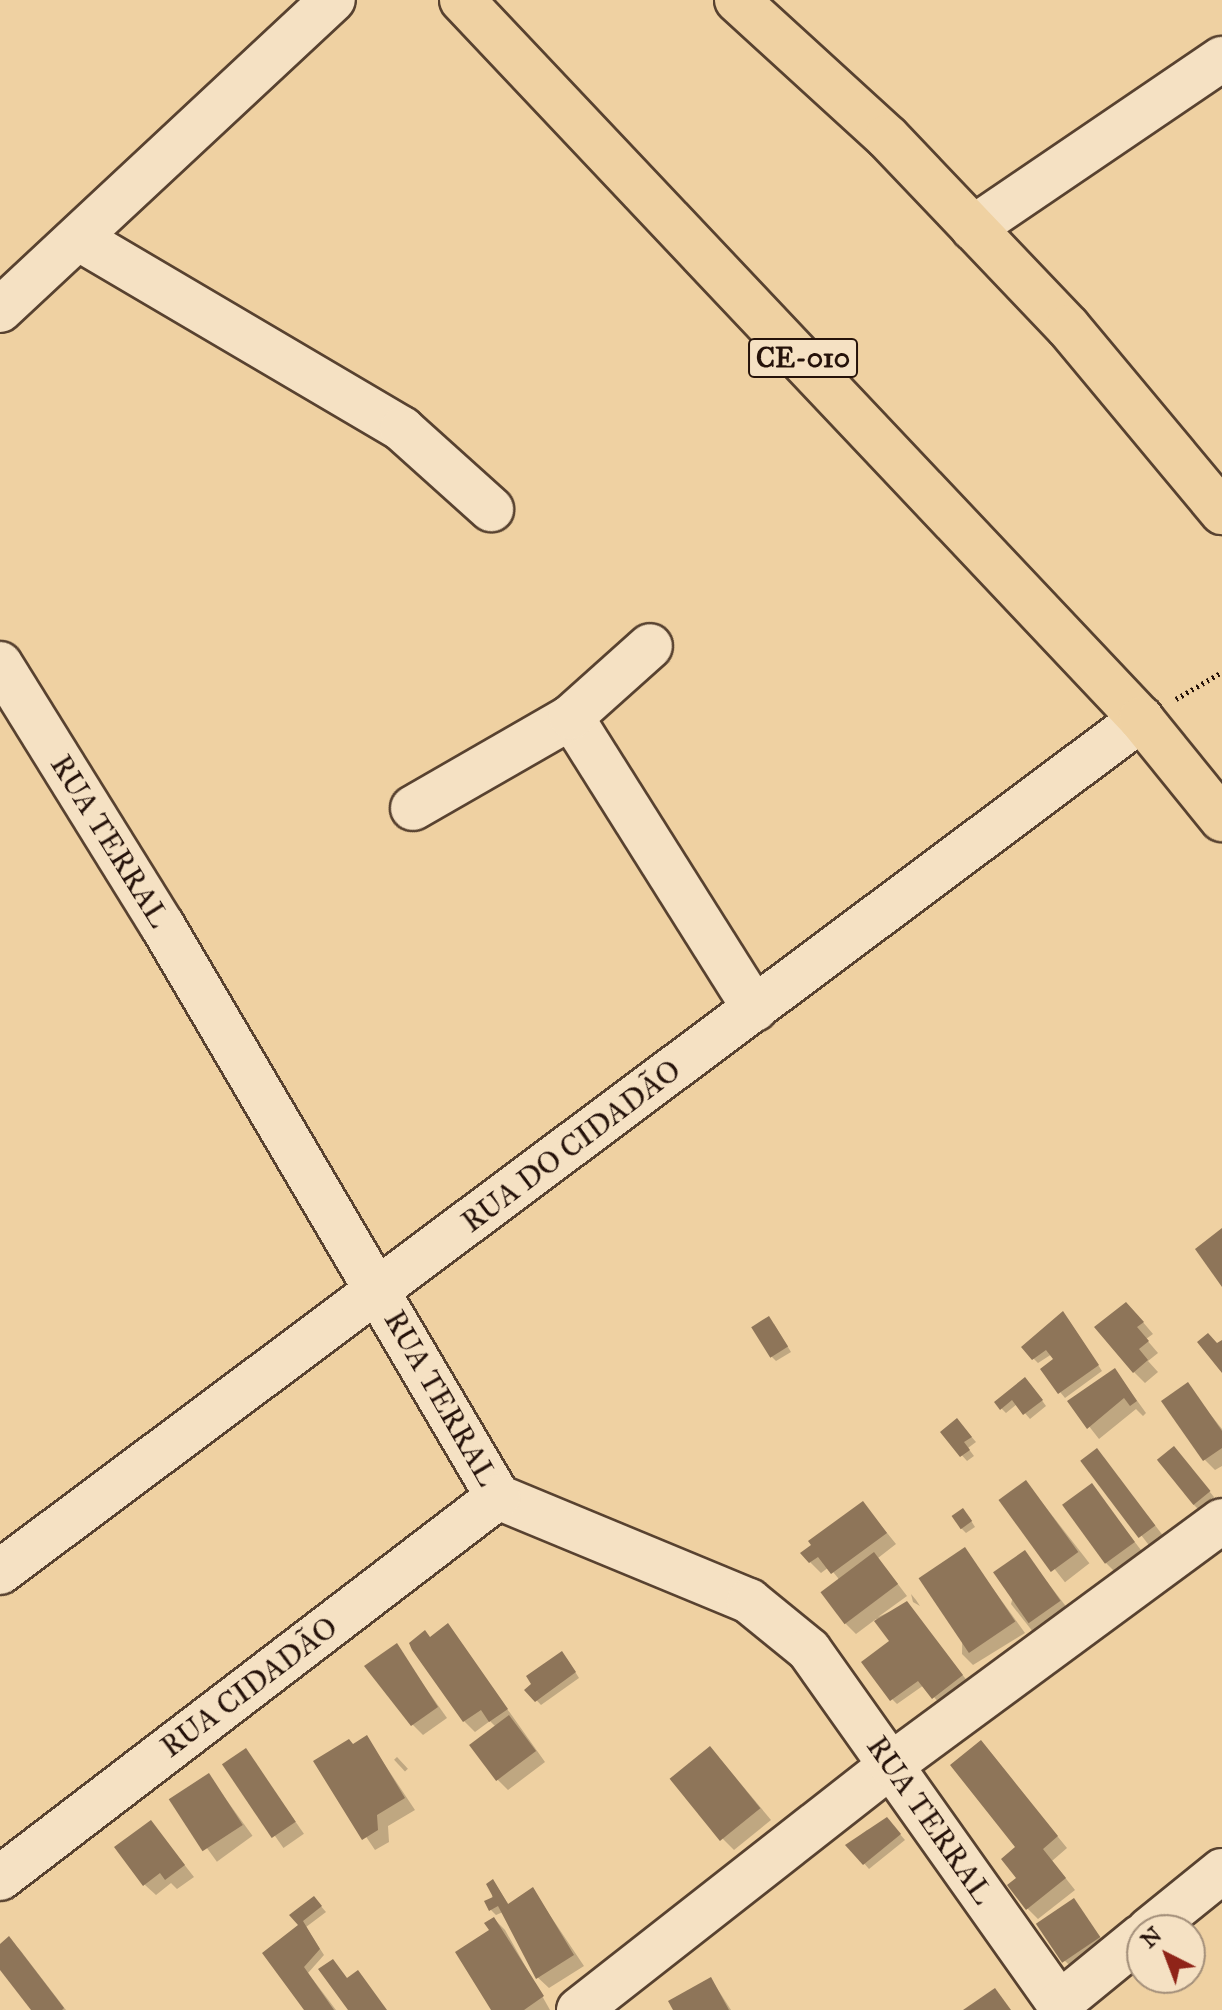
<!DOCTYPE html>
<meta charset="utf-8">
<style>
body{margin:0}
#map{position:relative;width:1222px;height:2010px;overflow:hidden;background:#efd1a2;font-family:"IM FELL Great Primer",serif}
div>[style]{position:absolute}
.shadow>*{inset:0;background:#0003;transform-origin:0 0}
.building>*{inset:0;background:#8e7559;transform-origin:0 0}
.path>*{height:5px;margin-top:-2.5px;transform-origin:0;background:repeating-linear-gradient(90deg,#25120a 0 2px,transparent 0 6px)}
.roads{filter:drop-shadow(2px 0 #584230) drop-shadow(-2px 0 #584230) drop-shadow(0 2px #584230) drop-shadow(0 -2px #584230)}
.street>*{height:44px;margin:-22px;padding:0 22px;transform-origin:22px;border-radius:22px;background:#f5e1c3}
.highway>*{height:44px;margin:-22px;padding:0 22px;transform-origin:22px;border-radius:22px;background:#efd1a2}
span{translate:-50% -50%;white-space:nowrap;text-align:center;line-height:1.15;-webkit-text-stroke:6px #f5e1c3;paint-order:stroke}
.shield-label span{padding:2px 6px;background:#f5e1c3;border:2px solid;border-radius:6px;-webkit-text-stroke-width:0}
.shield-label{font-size:28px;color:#25120a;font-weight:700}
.street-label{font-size:30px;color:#25120a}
.north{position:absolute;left:1126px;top:1914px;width:80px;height:80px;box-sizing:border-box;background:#f5e1c3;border:2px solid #a28e79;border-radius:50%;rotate:318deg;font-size:22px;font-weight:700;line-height:32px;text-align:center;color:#25120a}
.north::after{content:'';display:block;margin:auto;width:28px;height:36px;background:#8f2418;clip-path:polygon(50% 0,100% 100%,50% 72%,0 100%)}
</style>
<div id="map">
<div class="shadow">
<div style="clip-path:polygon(1137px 1315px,1153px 1334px,1146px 1339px,1158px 1353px,1148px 1361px,1158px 1372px,1145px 1383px,1134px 1372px)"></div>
<div style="clip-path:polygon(1068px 1319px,1102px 1371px,1065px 1398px,1042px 1370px,1056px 1360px,1052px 1354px,1038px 1363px,1033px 1358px)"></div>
<div style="clip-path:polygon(774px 1324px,791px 1352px,776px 1361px,771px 1356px)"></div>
<div style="clip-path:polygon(1115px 1370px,1146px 1413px,1143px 1416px,1136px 1409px,1099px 1439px,1070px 1402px)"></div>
<div style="clip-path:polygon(1030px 1384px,1046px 1406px,1030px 1419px,1017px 1404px,1006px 1413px,1001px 1408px)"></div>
<div style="clip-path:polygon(1187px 1385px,1222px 1429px,1222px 1466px,1215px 1470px,1204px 1459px)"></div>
<div style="clip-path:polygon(962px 1426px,976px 1442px,968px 1448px,974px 1456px,967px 1461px,942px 1433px)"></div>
<div style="left:1097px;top:1451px;width:110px;height:17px;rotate:52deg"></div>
<div style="clip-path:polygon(1179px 1454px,1214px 1497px,1199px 1510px,1194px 1505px)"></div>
<div style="left:1026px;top:1482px;width:103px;height:31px;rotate:52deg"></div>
<div style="clip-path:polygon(1092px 1486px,1144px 1554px,1117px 1574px,1106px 1563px)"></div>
<div style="clip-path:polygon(863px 1503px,896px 1544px,878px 1558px,907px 1596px,878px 1617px,907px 1604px,972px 1687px,944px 1709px,924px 1685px,897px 1704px,892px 1699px,892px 1641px,876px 1619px,856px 1634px,845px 1623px,838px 1578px,829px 1567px,821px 1573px,810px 1562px)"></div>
<div style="clip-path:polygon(968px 1516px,975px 1527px,966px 1533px,961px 1528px)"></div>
<div style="clip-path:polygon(964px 1549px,1025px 1633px,973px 1665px,962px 1654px)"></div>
<div style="clip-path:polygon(1025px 1553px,1071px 1613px,1037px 1637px,1011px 1604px)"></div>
<div style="clip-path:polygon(911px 1594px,916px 1600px,920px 1606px,913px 1602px)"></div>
<div style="clip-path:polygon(448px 1626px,545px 1762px,508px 1790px,497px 1779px,496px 1727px,490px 1721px,475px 1732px,464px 1721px,430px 1639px)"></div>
<div style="clip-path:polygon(396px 1646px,447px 1718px,423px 1735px,412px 1724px)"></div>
<div style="clip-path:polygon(567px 1659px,579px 1678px,541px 1705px,527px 1690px)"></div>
<div style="clip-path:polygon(367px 1738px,415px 1810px,388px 1826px,389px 1842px,375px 1850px,316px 1762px)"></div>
<div style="clip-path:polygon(981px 1742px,1067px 1848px,1052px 1861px,1075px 1890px,1038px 1919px,1027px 1908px,1018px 1848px)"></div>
<div style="left:246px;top:1751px;width:101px;height:25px;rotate:55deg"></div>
<div style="left:397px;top:1757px;width:16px;height:4px;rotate:47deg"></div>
<div style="clip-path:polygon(721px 1760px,771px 1820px,734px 1850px,723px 1839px)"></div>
<div style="left:209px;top:1776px;width:74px;height:44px;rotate:54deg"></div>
<div style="clip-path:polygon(151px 1822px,194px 1877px,177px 1889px,171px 1883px,156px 1895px,145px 1885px)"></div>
<div style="clip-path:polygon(892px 1825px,905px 1840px,869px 1869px,848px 1845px,867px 1830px)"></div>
<div style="clip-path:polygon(493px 1881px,509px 1905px,533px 1890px,584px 1966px,549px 1988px,534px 1974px,503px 1912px,496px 1915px,491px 1910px)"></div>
<div style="clip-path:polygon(1073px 1901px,1109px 1949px,1076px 1971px,1065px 1961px)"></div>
<div style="clip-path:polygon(319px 1904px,326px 1912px,306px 1927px,324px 1955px,308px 1973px,336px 2010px,306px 2010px,301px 1926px,292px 1916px)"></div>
<div style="clip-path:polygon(494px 1919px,505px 1930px,550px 2010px,493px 2010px)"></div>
<div style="clip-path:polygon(9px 1939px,20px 1950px,66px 2010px,34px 2010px,0 1966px,0 1946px)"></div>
<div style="clip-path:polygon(711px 1979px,731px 2010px,676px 2010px)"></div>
</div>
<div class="building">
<div style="clip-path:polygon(1222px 1228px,1222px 1287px,1195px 1249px)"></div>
<div style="clip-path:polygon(1126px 1302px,1144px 1322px,1137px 1327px,1149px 1341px,1139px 1349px,1148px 1360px,1133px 1373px,1094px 1327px)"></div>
<div style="clip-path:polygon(1063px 1311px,1099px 1365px,1058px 1394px,1040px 1369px,1053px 1359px,1046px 1350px,1032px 1360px,1021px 1347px)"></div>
<div style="left:769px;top:1316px;width:36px;height:21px;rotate:58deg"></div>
<div style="clip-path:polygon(1208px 1333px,1217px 1343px,1222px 1340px,1222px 1373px,1197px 1342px)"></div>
<div style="clip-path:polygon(1115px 1368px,1137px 1401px,1130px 1406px,1124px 1398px,1087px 1429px,1067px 1401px)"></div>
<div style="clip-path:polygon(1025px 1377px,1043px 1400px,1023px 1415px,1012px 1400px,1000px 1410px,994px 1402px)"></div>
<div style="clip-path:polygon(1188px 1382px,1222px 1431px,1222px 1448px,1203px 1461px,1161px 1401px)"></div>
<div style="clip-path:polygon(957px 1418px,972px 1437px,964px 1442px,970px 1450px,960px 1457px,940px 1432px)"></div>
<div style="left:1174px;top:1446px;width:58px;height:22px;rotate:51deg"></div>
<div style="left:1097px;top:1448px;width:97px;height:21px;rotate:53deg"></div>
<div style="left:1026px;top:1480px;width:89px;height:34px;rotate:54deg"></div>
<div style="left:1092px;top:1483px;width:73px;height:37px;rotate:54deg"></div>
<div style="clip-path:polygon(863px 1501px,887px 1533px,831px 1574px,818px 1557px,809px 1563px,800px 1553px,811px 1545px,808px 1541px)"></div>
<div style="left:963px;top:1508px;width:16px;height:14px;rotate:55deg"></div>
<div style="left:965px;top:1547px;width:90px;height:56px;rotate:56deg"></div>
<div style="left:1025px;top:1550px;width:62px;height:39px;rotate:55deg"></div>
<div style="left:874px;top:1552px;width:40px;height:67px;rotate:53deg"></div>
<div style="clip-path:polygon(907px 1601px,963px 1675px,932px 1699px,918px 1681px,890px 1701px,861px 1662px,889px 1641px,874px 1621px)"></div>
<div style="clip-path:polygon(448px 1623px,508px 1709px,489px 1722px,481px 1710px,463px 1722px,412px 1650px,409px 1643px,425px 1630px,430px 1637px)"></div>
<div style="clip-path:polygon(397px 1643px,438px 1707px,411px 1726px,364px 1666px)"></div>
<div style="clip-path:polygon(562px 1651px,576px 1672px,535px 1702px,524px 1690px,531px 1684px,526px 1676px)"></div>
<div style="left:509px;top:1715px;width:45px;height:50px;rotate:53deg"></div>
<div style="clip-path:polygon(367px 1735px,405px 1798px,377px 1815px,378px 1830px,362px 1840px,313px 1761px,349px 1739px,353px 1744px)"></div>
<div style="clip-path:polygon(981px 1740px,1058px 1836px,1043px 1849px,1066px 1878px,1026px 1910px,1007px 1885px,1016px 1878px,1001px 1859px,1015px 1847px,950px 1765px)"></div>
<div style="left:710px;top:1746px;width:80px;height:52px;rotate:51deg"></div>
<div style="left:246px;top:1748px;width:89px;height:29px;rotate:56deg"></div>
<div style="left:209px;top:1773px;width:62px;height:48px;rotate:57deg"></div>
<div style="clip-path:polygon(887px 1817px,901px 1834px,863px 1865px,845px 1845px)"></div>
<div style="clip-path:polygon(151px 1820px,185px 1865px,165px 1880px,160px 1873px,143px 1886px,114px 1847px)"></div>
<div style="clip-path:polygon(493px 1879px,508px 1904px,533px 1887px,574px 1955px,536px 1979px,498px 1906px,489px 1911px,484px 1901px,493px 1897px,486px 1884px)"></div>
<div style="clip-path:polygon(314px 1896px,322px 1906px,303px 1921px,320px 1949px,304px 1967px,334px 2010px,304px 2010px,262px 1953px,298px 1925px,289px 1915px)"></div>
<div style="left:1074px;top:1898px;width:47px;height:46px;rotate:56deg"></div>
<div style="clip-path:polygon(494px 1917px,544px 1996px,524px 2010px,491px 2010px,455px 1952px,489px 1930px,484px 1923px)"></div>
<div style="clip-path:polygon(9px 1936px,64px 2008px,62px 2010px,31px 2010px,0 1970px,0 1944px)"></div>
<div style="clip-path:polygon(333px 1959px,347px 1978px,358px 1970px,387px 2010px,348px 2010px,318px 1969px)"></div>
<div style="clip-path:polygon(711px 1977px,729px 2010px,673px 2010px,668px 2001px)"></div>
<div style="clip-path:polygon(995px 1988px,1011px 2010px,963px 2010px)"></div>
</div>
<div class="path">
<div style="left:1176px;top:699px;width:53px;rotate:-30.4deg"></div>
</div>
<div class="roads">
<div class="street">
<div style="left:973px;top:228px;width:301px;rotate:-34.2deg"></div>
<div style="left:78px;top:238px;width:376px;rotate:30.5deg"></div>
<div style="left:402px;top:429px;width:120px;rotate:42deg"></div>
<div style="left:0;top:310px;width:455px;rotate:-43deg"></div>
<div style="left:0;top:664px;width:307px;rotate:58.2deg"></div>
<div style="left:162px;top:925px;width:663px;rotate:59.57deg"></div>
<div style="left:498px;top:1497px;width:272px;rotate:22.5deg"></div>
<div style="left:749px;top:1601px;width:77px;rotate:39.2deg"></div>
<div style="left:809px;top:1650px;width:441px;rotate:54.7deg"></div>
<div style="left:571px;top:717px;width:345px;rotate:57.8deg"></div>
<div style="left:413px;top:808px;width:182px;rotate:-29.9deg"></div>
<div style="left:571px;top:717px;width:106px;rotate:-41.9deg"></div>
<div style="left:0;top:1572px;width:1425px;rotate:-36.78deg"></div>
<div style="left:0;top:1878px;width:627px;rotate:-37.42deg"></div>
<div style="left:1149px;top:1930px;width:94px;rotate:-38.9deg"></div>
<div style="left:1059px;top:2004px;width:107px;rotate:-39.3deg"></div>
<div style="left:579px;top:2010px;width:397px;rotate:-38.1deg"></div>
<div style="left:891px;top:1765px;width:411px;rotate:-36.4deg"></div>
</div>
<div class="highway">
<div style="left:462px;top:0;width:989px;rotate:46.64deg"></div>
<div style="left:1141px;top:719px;width:129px;rotate:51deg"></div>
<div style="left:737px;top:0;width:203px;rotate:42.4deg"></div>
<div style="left:887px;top:137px;width:262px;rotate:46.4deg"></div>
<div style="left:1068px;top:327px;width:241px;rotate:50.2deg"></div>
</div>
</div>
<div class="shield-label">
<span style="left:803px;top:358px">CE-010</span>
</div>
<div class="street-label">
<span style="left:110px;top:841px;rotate:58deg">RUA TERRAL</span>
<span style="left:571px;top:1146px;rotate:-37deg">RUA DO CIDADÃO</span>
<span style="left:441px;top:1398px;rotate:60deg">RUA TERRAL</span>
<span style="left:249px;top:1687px;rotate:-37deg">RUA CIDADÃO</span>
<span style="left:930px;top:1820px;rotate:55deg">RUA TERRAL</span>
</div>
<div class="north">N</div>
</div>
